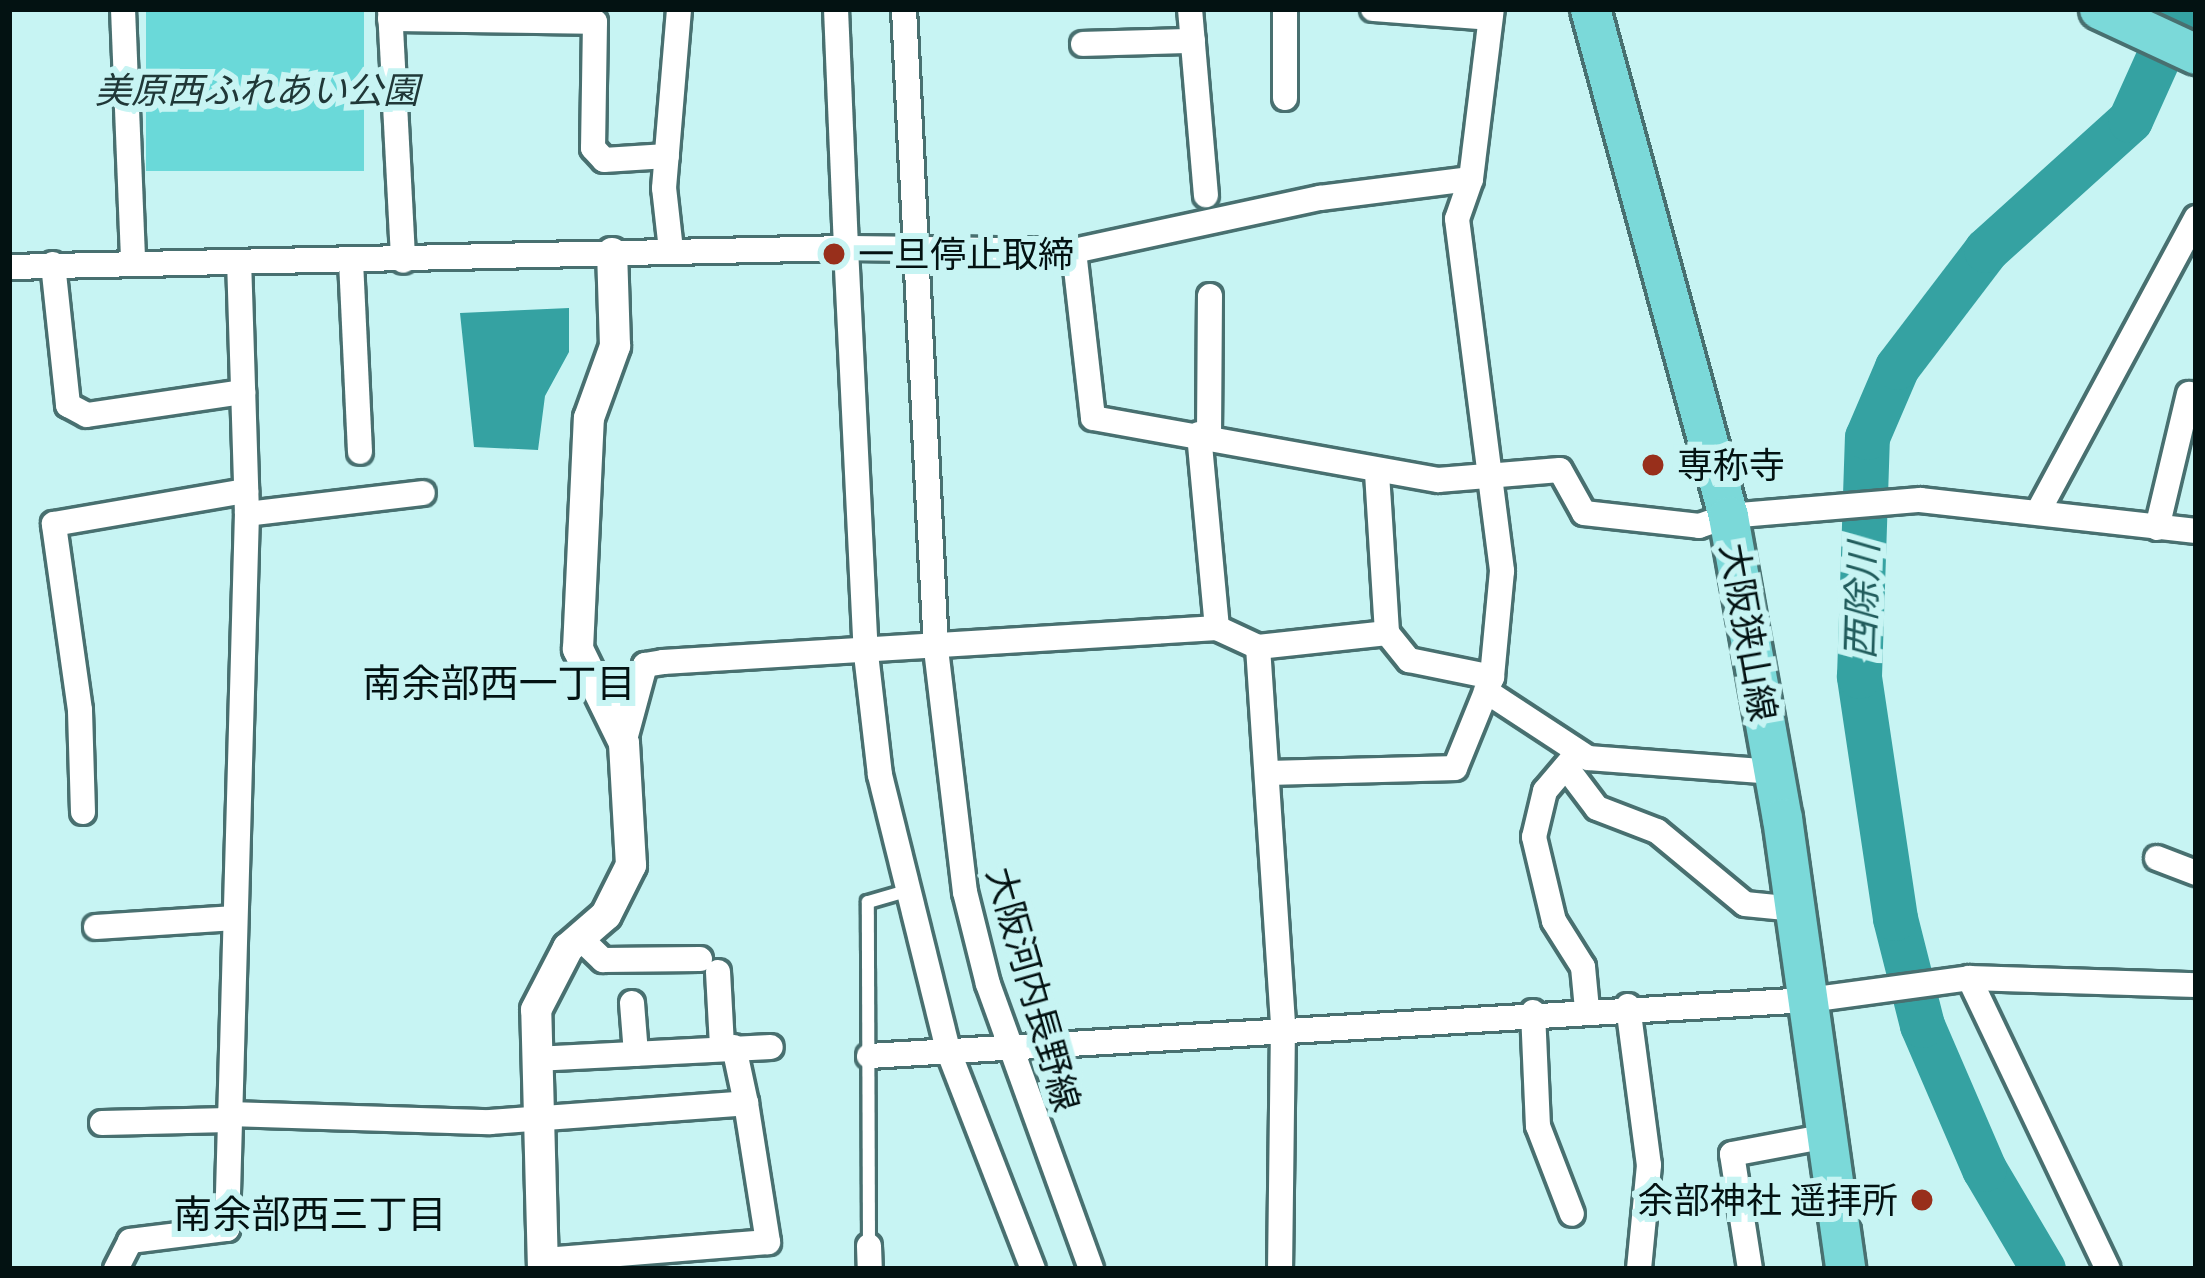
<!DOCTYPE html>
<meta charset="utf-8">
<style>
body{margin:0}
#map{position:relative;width:2205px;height:1278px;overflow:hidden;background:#c7f4f3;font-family:"IBM Plex Serif","Noto Sans JP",serif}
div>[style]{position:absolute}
.green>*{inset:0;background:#6ad9d9;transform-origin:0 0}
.water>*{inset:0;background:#35a2a2}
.river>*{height:45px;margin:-22.5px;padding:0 22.5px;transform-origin:22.5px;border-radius:22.5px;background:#35a2a2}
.roads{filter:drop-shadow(3px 0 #487070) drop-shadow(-3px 0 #487070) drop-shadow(0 3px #487070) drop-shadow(0 -3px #487070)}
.service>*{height:12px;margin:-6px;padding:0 6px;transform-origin:6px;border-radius:6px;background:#fff}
.minor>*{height:24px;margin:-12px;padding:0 12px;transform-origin:12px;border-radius:12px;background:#fff}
.tertiary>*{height:30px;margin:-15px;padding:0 15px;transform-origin:15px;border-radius:15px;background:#fff}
.primary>*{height:39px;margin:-19.5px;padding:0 19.5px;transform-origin:19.5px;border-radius:19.5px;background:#7bd9d9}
.dots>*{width:33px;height:33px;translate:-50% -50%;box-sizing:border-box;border:6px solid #c7f4f3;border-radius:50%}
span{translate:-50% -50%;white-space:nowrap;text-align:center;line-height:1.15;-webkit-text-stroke:12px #c7f4f3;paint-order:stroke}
.park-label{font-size:36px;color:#203838;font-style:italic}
.poi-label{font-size:36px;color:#031212}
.left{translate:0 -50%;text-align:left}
.right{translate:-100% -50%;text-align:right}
.street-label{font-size:36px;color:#031212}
.water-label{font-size:39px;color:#215c5c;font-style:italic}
.neighbourhood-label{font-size:39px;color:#031212}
.frame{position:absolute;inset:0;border:12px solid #031212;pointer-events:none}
</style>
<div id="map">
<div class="green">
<div style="left:146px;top:9px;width:218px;height:162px"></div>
</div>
<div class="water">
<div style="clip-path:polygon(569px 308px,569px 352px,545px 396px,538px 450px,474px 447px,460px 313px)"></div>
</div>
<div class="river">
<div style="left:2043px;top:1269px;width:116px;rotate:-120.5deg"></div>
<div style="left:1984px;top:1169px;width:157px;rotate:-113.3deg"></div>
<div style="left:1922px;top:1025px;width:110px;rotate:-104.2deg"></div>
<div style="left:1895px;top:918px;width:245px;rotate:-98.5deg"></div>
<div style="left:1859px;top:676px;width:239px;rotate:-88.1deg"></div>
<div style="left:1867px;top:437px;width:76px;rotate:-66.8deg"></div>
<div style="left:1897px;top:367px;width:147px;rotate:-52.7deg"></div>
<div style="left:1986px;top:250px;width:194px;rotate:-42.1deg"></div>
<div style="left:2130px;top:120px;width:122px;rotate:-65.8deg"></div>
</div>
<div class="roads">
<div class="service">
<div style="left:869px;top:1245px;width:343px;rotate:-90.2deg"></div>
<div style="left:868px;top:902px;width:40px;rotate:-16deg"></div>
</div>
<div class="minor">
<div style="left:123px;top:9px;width:252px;rotate:87.7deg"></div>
<div style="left:390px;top:9px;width:252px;rotate:87deg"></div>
<div style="left:836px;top:9px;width:239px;rotate:87.6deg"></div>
<div style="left:846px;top:248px;width:228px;rotate:0.8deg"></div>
<div style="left:1074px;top:251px;width:252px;rotate:-12.2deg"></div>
<div style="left:1320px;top:198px;width:152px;rotate:-7.2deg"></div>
<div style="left:1471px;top:179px;width:42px;rotate:109.3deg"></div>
<div style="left:1457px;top:219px;width:355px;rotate:82.7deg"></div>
<div style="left:1502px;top:571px;width:106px;rotate:95.4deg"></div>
<div style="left:1492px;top:677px;width:98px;rotate:112.1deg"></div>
<div style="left:1455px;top:768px;width:185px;rotate:178.5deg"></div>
<div style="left:904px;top:9px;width:641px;rotate:87.14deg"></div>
<div style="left:936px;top:649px;width:245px;rotate:83.2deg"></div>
<div style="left:965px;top:892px;width:95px;rotate:76deg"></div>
<div style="left:988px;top:984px;width:303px;rotate:70.1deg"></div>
<div style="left:1190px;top:9px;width:187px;rotate:85.1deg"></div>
<div style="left:1373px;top:9px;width:117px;rotate:4.4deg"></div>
<div style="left:390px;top:19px;width:205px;rotate:0.8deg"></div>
<div style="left:595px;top:22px;width:126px;rotate:90.9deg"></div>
<div style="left:593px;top:148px;width:16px;rotate:47deg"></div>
<div style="left:604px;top:160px;width:63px;rotate:-3.6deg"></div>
<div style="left:1083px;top:44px;width:110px;rotate:-1.6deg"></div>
<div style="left:1285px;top:98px;width:89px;rotate:-90deg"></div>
<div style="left:1471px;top:179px;width:171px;rotate:-83deg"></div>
<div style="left:671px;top:250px;width:62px;rotate:-96.4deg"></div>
<div style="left:664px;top:188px;width:180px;rotate:-85.2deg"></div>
<div style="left:1074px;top:251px;width:168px;rotate:83.5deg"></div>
<div style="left:1093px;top:418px;width:351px;rotate:10.2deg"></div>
<div style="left:1438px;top:480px;width:122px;rotate:-4.7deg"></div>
<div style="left:1560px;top:470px;width:49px;rotate:60.8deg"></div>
<div style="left:1584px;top:513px;width:116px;rotate:6.4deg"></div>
<div style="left:1699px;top:526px;width:31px;rotate:-19deg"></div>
<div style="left:1728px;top:516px;width:193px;rotate:-4.8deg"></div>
<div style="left:1920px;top:500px;width:278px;rotate:6.4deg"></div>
<div style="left:351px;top:261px;width:191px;rotate:87.3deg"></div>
<div style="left:53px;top:264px;width:142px;rotate:83.9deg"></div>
<div style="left:68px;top:405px;width:21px;rotate:28deg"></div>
<div style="left:87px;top:415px;width:158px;rotate:-8.4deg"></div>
<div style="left:9px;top:267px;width:837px;rotate:-1.3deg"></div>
<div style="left:846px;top:248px;width:406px;rotate:87.2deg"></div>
<div style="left:866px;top:654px;width:122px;rotate:83.4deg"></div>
<div style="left:880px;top:775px;width:283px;rotate:76.1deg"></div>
<div style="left:948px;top:1050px;width:235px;rotate:68.8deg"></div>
<div style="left:1199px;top:434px;width:195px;rotate:84.7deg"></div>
<div style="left:1209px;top:436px;width:140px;rotate:-89.6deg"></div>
<div style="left:1377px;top:473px;width:160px;rotate:86.4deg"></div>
<div style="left:2039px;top:510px;width:332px;rotate:-61.7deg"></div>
<div style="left:247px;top:514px;width:177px;rotate:-6.8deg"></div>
<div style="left:2157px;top:528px;width:138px;rotate:-76.6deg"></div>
<div style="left:1258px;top:647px;width:130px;rotate:-6.2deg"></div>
<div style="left:1387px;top:633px;width:35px;rotate:51deg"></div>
<div style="left:1409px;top:660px;width:85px;rotate:11.6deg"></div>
<div style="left:1486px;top:691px;width:122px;rotate:33.3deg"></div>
<div style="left:1588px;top:758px;width:187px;rotate:4.3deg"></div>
<div style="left:624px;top:743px;width:81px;rotate:-74.9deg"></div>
<div style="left:645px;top:665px;width:18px;rotate:-9deg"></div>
<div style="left:663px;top:662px;width:555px;rotate:-3.51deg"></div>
<div style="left:1217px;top:628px;width:45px;rotate:24.9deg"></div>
<div style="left:1258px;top:647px;width:380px;rotate:86.2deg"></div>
<div style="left:1283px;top:1026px;width:243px;rotate:90.7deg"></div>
<div style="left:1573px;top:758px;width:43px;rotate:130.3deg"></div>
<div style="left:1545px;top:791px;width:47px;rotate:103.4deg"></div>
<div style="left:1534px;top:837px;width:86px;rotate:76.6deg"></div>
<div style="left:1554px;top:921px;width:54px;rotate:57.8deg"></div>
<div style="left:1583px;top:967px;width:42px;rotate:84.6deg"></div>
<div style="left:1566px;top:767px;width:51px;rotate:52.9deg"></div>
<div style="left:1597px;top:808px;width:64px;rotate:21deg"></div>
<div style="left:1657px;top:831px;width:114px;rotate:39.7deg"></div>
<div style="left:1745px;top:904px;width:51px;rotate:5.6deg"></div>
<div style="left:83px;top:812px;width:102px;rotate:-91.7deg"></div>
<div style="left:80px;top:710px;width:188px;rotate:-98deg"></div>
<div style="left:54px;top:524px;width:195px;rotate:-9.8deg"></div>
<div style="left:2157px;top:858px;width:42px;rotate:21deg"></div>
<div style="left:96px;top:927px;width:139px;rotate:-3.7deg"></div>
<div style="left:580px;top:938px;width:32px;rotate:44deg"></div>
<div style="left:603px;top:960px;width:97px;rotate:-0.6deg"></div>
<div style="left:718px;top:972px;width:75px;rotate:86.9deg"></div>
<div style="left:1969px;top:978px;width:322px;rotate:64.5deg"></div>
<div style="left:632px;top:1003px;width:51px;rotate:85.5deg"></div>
<div style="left:1628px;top:1006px;width:160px;rotate:82.5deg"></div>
<div style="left:1649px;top:1165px;width:104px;rotate:95.5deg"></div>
<div style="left:1533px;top:1012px;width:114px;rotate:87.5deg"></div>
<div style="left:1538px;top:1126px;width:94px;rotate:68.9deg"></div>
<div style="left:734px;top:1047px;width:57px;rotate:77.9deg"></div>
<div style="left:869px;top:1056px;width:942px;rotate:-3.41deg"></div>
<div style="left:1809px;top:1000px;width:162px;rotate:-7.8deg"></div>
<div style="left:1969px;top:978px;width:227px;rotate:1.8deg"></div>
<div style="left:535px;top:1059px;width:236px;rotate:-2.9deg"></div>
<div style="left:229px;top:1114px;width:261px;rotate:1.8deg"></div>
<div style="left:490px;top:1122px;width:257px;rotate:-4.2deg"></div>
<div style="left:746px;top:1103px;width:141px;rotate:81deg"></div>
<div style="left:768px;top:1242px;width:227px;rotate:175.4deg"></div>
<div style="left:102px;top:1123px;width:127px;rotate:-1.4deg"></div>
<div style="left:869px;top:1246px;width:23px;rotate:88deg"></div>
<div style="left:116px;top:1269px;width:31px;rotate:-63deg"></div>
<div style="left:130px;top:1241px;width:98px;rotate:-7.1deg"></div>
<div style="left:227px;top:1229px;width:715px;rotate:-88.4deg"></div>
<div style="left:247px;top:514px;width:252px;rotate:-91.8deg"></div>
<div style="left:1750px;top:1269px;width:116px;rotate:-98.9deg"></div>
<div style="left:1732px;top:1154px;width:97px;rotate:-10.7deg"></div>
</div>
<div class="tertiary">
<div style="left:543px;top:1269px;width:259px;rotate:-91.5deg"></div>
<div style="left:536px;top:1010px;width:70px;rotate:-62.7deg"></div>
<div style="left:568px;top:948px;width:50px;rotate:-41deg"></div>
<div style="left:606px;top:915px;width:56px;rotate:-63.4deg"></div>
<div style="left:631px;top:865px;width:122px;rotate:-93.3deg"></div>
<div style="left:624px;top:743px;width:105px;rotate:-116.1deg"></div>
<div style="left:578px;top:649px;width:231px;rotate:-87.3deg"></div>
<div style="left:589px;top:418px;width:77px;rotate:-70.1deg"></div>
<div style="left:615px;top:346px;width:93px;rotate:-91.8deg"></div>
</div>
<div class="primary">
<div style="left:1590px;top:9px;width:525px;rotate:74.77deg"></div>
<div style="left:1728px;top:516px;width:307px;rotate:79.9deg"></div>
<div style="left:1782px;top:818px;width:455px;rotate:82deg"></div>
<div style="left:2099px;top:9px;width:107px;rotate:24.9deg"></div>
</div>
</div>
<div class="dots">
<div style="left:834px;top:254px;background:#982f1b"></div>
<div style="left:1653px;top:465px;background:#982f1b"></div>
<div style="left:1922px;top:1200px;background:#982f1b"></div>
</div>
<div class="park-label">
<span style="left:257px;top:90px">美原西ふれあい公園</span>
</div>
<div class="poi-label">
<span class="left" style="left:858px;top:254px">一旦停止取締</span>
<span class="left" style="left:1677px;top:465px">専称寺</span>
<span class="right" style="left:1898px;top:1200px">余部神社 遥拝所</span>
</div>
<div class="street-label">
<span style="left:1749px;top:632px;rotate:80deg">大阪狭山線</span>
<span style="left:1034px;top:989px;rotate:74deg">大阪河内長野線</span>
</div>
<div class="water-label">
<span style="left:1862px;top:601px;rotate:-88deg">西除川</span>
</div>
<div class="neighbourhood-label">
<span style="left:499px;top:683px">南余部西一丁目</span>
<span style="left:310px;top:1214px">南余部西三丁目</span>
</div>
<div class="frame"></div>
</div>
